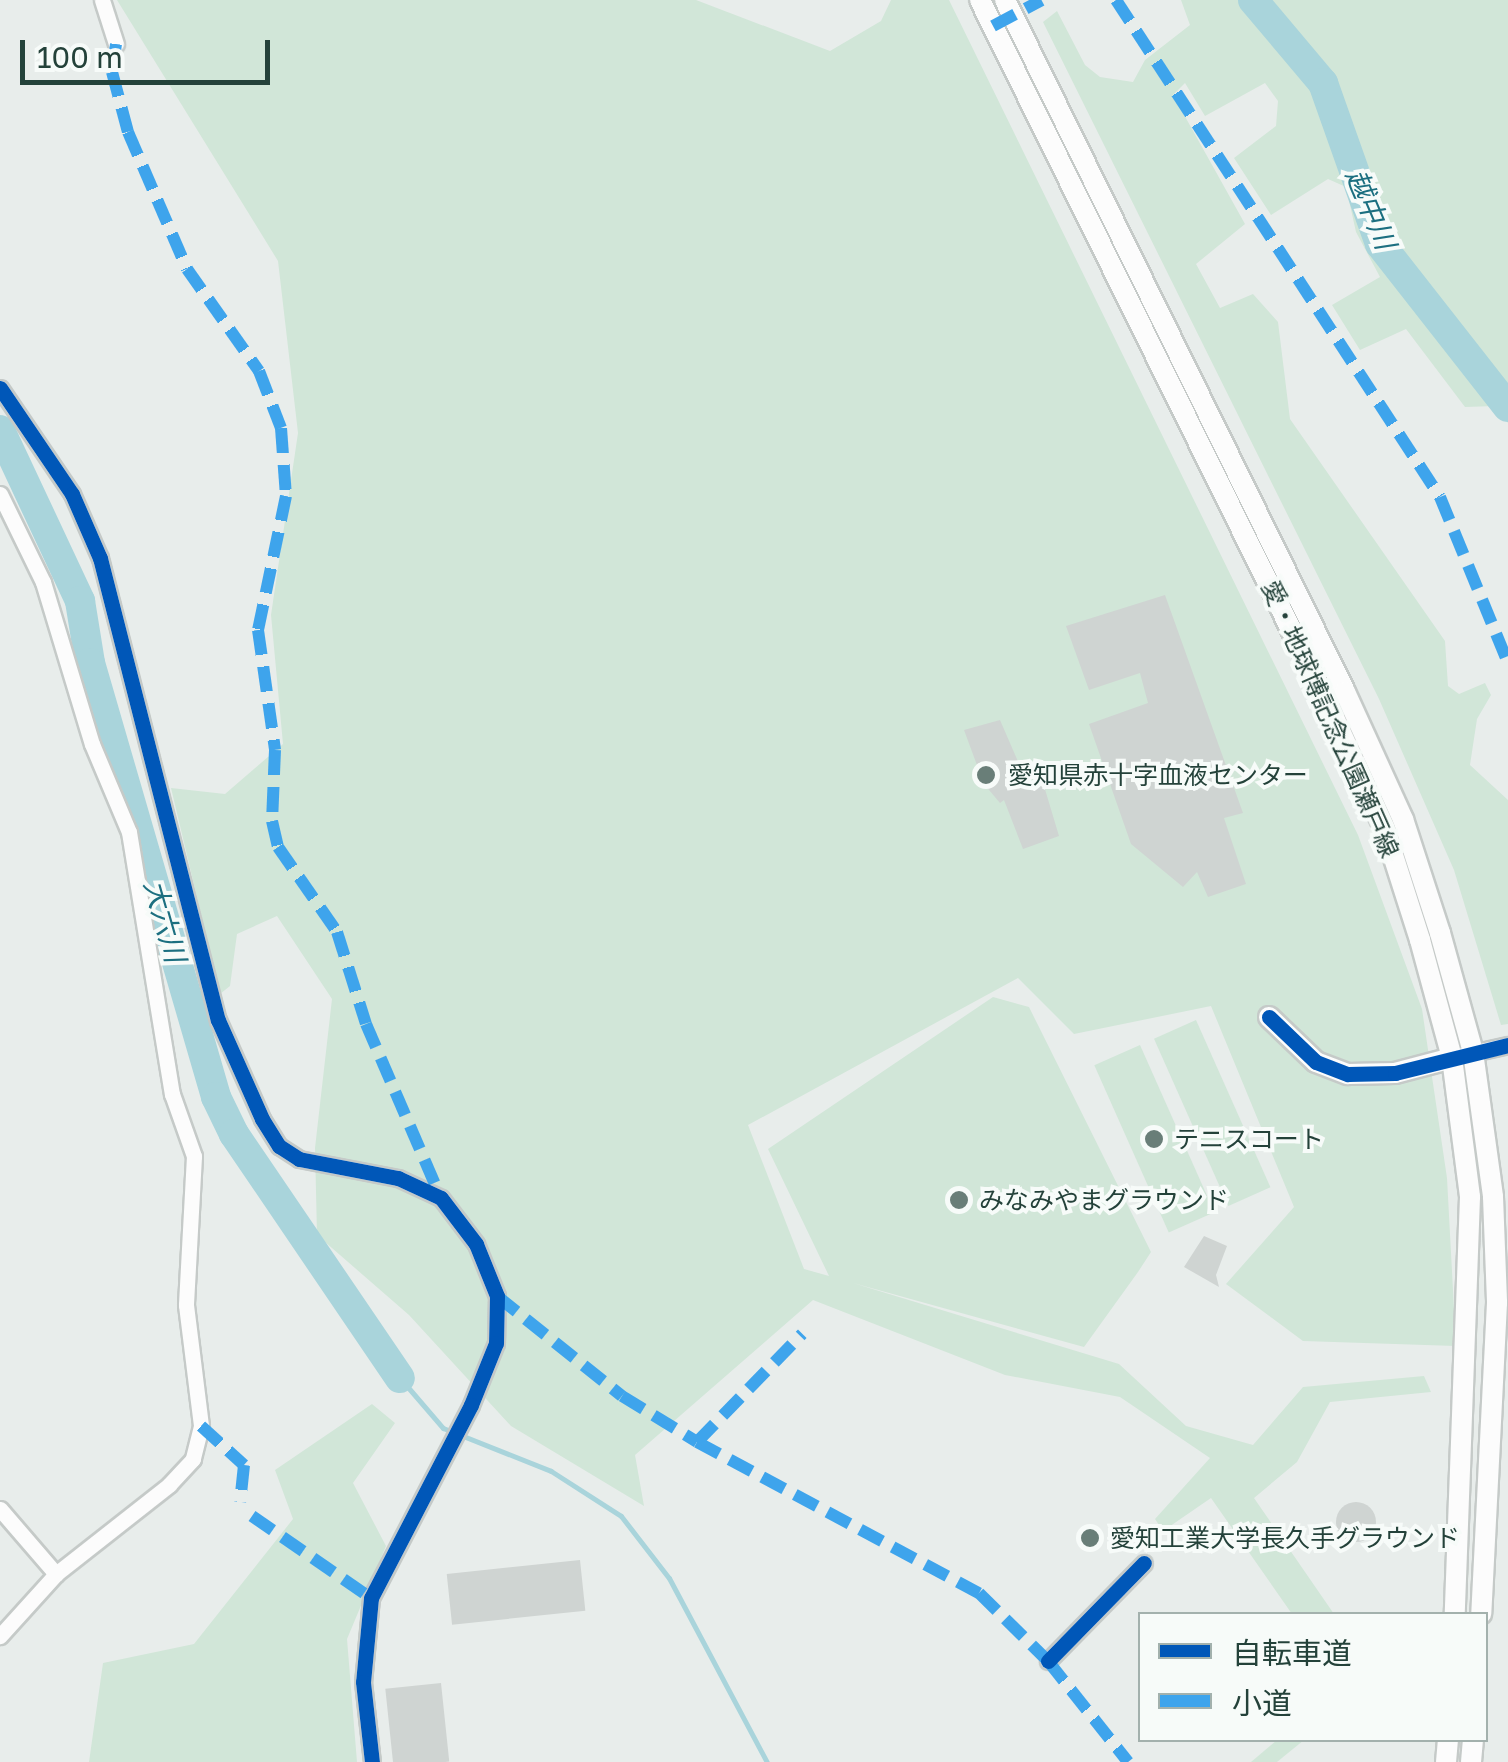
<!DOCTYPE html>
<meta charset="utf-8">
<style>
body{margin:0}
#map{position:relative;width:1508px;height:1762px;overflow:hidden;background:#e8edeb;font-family:"Golos Text","Noto Sans JP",sans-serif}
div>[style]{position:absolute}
.green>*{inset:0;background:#d1e6d8;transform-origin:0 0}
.stream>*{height:5px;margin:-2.5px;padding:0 2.5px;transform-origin:2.5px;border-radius:2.5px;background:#a9d4db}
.river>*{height:30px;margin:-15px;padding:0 15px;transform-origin:15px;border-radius:15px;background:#a9d4db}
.building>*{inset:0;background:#cfd4d2;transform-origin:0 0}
.round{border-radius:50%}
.roads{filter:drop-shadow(2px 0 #c5cac8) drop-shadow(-2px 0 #c5cac8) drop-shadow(0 2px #c5cac8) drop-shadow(0 -2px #c5cac8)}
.street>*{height:15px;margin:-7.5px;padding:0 7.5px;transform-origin:7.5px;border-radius:7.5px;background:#fcfcfc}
.secondary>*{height:20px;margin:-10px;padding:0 10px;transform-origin:10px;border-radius:10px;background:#fcfcfc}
.quiet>*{height:12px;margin-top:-6px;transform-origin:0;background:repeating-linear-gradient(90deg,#3ea4ec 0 25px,transparent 0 37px)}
.cycleway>*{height:15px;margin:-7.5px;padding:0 7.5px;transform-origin:7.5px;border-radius:7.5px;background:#0057b8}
.dots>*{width:28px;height:28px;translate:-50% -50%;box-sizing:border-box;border:5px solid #f7fbf9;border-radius:50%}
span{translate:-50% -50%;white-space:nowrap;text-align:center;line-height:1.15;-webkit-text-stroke:8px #f7fbf9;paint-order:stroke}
.street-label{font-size:25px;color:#24423a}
.poi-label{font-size:25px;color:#24423a}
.left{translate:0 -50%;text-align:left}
.water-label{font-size:28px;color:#1c6f80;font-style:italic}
.legend{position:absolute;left:1138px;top:1612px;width:350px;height:130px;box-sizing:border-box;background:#f7fbf9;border:2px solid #a3b1ad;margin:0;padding:12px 18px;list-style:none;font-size:30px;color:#24423a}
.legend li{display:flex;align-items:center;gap:20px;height:50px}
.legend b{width:50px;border:2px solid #a3b1ad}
.scale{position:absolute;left:20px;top:40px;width:250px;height:45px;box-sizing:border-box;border:5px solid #24423a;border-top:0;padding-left:12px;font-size:30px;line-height:35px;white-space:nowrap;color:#24423a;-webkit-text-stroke:8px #f7fbf9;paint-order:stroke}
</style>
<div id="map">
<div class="green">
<div style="clip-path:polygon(117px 0,696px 0,830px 51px,881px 21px,891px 0,949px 0,1358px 835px,1422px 1009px,1447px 1178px,1456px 1346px,1303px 1341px,1226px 1284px,1294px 1207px,1211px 1006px,1074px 1034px,1018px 978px,748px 1125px,804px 1269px,829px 1276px,768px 1149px,993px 997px,1029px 1007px,1151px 1252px,1138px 1272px,1084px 1347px,853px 1283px,1119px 1364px,1186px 1426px,1253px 1445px,1303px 1387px,1424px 1376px,1431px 1392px,1330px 1402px,1297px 1462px,1254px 1498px,1334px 1614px,1292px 1614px,1211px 1498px,1163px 1531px,1155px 1519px,1210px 1458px,1120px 1397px,1005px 1375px,813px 1300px,635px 1455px,644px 1506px,511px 1426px,409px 1315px,317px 1235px,315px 1148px,332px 999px,277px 916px,237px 934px,230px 986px,220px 994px,171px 788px,225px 794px,283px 744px,271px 615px,298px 433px,278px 261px)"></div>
<div style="clip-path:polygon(1181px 0,1508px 0,1508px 423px,1495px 406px,1465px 407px,1406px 329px,1360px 350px,1332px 305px,1380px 277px,1356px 232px,1346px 187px,1328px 179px,1271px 215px,1234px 158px,1276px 126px,1278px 101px,1265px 83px,1205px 116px,1185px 83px,1173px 95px,1245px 224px,1196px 264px,1220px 308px,1253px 294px,1278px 322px,1290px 419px,1445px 641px,1448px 686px,1459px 694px,1485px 683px,1491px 695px,1477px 719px,1470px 765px,1508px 800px,1508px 1024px,1501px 1025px,1454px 870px,1379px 699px,1043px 22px,1057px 11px,1085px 65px,1100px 77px,1133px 82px,1145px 60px,1190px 25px)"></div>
<div style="left:1196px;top:1020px;width:183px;height:46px;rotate:66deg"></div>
<div style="left:1140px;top:1045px;width:183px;height:50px;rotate:66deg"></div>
<div style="clip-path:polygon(372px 1404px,395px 1423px,353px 1483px,386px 1546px,347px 1639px,357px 1762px,89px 1762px,103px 1663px,194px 1644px,293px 1519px,275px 1470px)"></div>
<div style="clip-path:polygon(1277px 1740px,1304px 1740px,1277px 1762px,1251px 1762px)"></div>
</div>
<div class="stream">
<div style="left:400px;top:1378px;width:66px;rotate:49.3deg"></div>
<div style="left:443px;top:1428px;width:116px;rotate:21.7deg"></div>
<div style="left:551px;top:1471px;width:83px;rotate:32.7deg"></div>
<div style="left:621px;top:1516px;width:78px;rotate:52.3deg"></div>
<div style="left:669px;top:1578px;width:208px;rotate:62deg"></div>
</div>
<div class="river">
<div style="left:1253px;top:0;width:109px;rotate:49.9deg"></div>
<div style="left:1323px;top:83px;width:171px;rotate:70.5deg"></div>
<div style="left:1380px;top:244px;width:207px;rotate:51.9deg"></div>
<div style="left:0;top:430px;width:189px;rotate:64.9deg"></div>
<div style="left:80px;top:601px;width:63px;rotate:80.8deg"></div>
<div style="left:90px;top:663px;width:452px;rotate:73.8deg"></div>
<div style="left:216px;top:1097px;width:41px;rotate:64.1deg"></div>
<div style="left:234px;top:1134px;width:295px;rotate:55.8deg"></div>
</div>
<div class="building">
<div style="clip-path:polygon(1165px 595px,1243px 813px,1224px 818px,1246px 884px,1208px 897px,1197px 872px,1183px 887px,1131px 844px,1089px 724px,1148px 703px,1140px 673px,1089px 690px,1066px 626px)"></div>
<div style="clip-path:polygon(1000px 720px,1029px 787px,1044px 786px,1059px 836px,1023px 849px,1004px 800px,1000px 803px,984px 784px,964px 730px)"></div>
<div style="clip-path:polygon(1204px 1236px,1227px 1246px,1216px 1275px,1219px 1287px,1184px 1267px)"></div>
<div class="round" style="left:1336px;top:1502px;width:40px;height:40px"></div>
<div style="left:580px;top:1560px;width:51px;height:134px;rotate:84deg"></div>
<div style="left:441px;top:1683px;width:79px;height:56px;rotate:84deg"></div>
</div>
<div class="roads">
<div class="street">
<div style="left:102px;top:0;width:46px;rotate:72.3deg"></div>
<div style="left:0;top:388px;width:128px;rotate:55.8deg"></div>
<div style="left:72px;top:494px;width:70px;rotate:66.4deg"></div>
<div style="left:100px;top:558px;width:477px;rotate:75.7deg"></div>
<div style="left:218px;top:1020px;width:108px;rotate:66deg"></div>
<div style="left:262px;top:1119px;width:32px;rotate:58deg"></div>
<div style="left:279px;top:1146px;width:24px;rotate:33deg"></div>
<div style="left:299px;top:1159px;width:101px;rotate:10.9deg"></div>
<div style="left:398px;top:1178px;width:47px;rotate:24.9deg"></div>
<div style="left:441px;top:1198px;width:58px;rotate:52.7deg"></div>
<div style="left:476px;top:1244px;width:56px;rotate:68deg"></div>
<div style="left:497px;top:1296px;width:47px;rotate:91.2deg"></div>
<div style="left:496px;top:1343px;width:67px;rotate:112deg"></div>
<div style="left:471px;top:1405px;width:217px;rotate:117.4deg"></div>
<div style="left:371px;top:1598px;width:84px;rotate:95.4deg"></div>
<div style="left:363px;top:1682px;width:81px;rotate:83.6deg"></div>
<div style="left:0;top:494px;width:98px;rotate:64deg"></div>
<div style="left:43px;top:582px;width:169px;rotate:73.2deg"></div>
<div style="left:92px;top:744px;width:95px;rotate:67.2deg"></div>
<div style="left:129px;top:832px;width:266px;rotate:80.7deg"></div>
<div style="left:172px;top:1094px;width:66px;rotate:70.5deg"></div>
<div style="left:194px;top:1156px;width:149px;rotate:93.1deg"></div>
<div style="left:186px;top:1305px;width:122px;rotate:82.9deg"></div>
<div style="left:201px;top:1426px;width:34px;rotate:104deg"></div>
<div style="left:193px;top:1459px;width:35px;rotate:133deg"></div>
<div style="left:169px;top:1485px;width:144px;rotate:141.8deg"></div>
<div style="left:56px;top:1574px;width:84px;rotate:132.1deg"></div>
<div style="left:1463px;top:1055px;width:46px;rotate:-12.5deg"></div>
<div style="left:0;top:1509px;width:86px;rotate:49.3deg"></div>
<div style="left:1048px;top:1661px;width:137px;rotate:-45.6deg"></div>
</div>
<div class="secondary">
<div style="left:980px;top:0;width:781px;rotate:63.7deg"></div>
<div style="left:1326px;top:700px;width:140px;rotate:65.5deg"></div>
<div style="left:1384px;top:827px;width:119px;rotate:72.3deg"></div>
<div style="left:1420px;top:940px;width:122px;rotate:74.8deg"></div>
<div style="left:1452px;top:1058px;width:140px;rotate:82.6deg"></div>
<div style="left:1470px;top:1197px;width:417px;rotate:92.1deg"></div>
<div style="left:1005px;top:0;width:771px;rotate:63.83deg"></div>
<div style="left:1345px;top:692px;width:140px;rotate:65.5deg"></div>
<div style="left:1403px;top:819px;width:120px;rotate:72deg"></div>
<div style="left:1440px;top:933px;width:123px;rotate:74.5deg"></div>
<div style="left:1473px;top:1052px;width:146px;rotate:82.1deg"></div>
<div style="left:1493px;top:1197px;width:106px;rotate:87.8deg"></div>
<div style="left:1497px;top:1303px;width:311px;rotate:92.9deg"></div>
<div style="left:1269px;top:1017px;width:65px;rotate:43.8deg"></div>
<div style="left:1316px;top:1062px;width:34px;rotate:21deg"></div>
<div style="left:1348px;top:1074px;width:47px;rotate:-1.2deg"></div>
<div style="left:1395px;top:1073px;width:59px;rotate:-14.7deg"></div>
<div style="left:1446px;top:1762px;width:22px;rotate:-85deg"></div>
<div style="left:1471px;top:1762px;width:22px;rotate:-85deg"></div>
</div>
</div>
<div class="quiet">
<div style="left:1116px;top:0;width:593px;rotate:56.9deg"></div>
<div style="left:1440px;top:497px;width:179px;rotate:67.7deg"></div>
<div style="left:993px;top:26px;width:55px;rotate:-28deg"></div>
<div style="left:116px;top:44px;width:28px;rotate:98deg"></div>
<div style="left:112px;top:72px;width:62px;rotate:75.1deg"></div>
<div style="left:128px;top:132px;width:149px;rotate:66.7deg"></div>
<div style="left:187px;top:269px;width:125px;rotate:54.8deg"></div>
<div style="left:259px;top:371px;width:61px;rotate:68.9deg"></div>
<div style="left:281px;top:428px;width:68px;rotate:85.8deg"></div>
<div style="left:286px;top:496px;width:137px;rotate:101.8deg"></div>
<div style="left:258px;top:630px;width:121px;rotate:81.9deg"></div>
<div style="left:275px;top:750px;width:71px;rotate:92.4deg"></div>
<div style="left:272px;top:821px;width:27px;rotate:77deg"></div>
<div style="left:278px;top:847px;width:103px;rotate:55.2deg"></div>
<div style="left:337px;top:932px;width:96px;rotate:72.5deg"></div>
<div style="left:366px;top:1024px;width:189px;rotate:66.7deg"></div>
<div style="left:497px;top:1296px;width:160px;rotate:38.7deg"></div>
<div style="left:622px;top:1396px;width:88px;rotate:31.5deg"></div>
<div style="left:697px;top:1442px;width:320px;rotate:28.2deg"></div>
<div style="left:979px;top:1593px;width:97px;rotate:44.6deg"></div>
<div style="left:1048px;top:1661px;width:129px;rotate:51.6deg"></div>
<div style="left:201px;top:1426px;width:58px;rotate:42.2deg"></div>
<div style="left:244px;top:1465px;width:37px;rotate:96deg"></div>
<div style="left:697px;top:1442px;width:151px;rotate:-45.8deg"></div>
<div style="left:252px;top:1516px;width:145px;rotate:34.6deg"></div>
</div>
<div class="cycleway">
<div style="left:0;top:388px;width:128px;rotate:55.8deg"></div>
<div style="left:72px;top:494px;width:70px;rotate:66.4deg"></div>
<div style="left:100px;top:558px;width:477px;rotate:75.7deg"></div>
<div style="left:218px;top:1020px;width:108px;rotate:66deg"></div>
<div style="left:262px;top:1119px;width:32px;rotate:58deg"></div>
<div style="left:279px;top:1146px;width:24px;rotate:33deg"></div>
<div style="left:299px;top:1159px;width:101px;rotate:10.9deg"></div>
<div style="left:398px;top:1178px;width:47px;rotate:24.9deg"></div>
<div style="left:441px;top:1198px;width:58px;rotate:52.7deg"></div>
<div style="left:476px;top:1244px;width:56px;rotate:68deg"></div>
<div style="left:497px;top:1296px;width:47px;rotate:91.2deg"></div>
<div style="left:496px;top:1343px;width:67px;rotate:112deg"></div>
<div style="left:471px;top:1405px;width:217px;rotate:117.4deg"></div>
<div style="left:371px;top:1598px;width:84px;rotate:95.4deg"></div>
<div style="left:363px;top:1682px;width:81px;rotate:83.6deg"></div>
<div style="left:1269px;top:1017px;width:65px;rotate:43.8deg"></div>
<div style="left:1316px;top:1062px;width:34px;rotate:21deg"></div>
<div style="left:1348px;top:1074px;width:47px;rotate:-1.2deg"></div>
<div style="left:1395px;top:1073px;width:116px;rotate:-13.9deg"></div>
<div style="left:1048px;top:1661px;width:137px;rotate:-45.6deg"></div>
</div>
<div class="dots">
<div style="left:986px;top:775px;background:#697e78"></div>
<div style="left:1154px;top:1139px;background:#697e78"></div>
<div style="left:959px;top:1200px;background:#697e78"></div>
<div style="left:1090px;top:1538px;background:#697e78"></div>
</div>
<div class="street-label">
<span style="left:1330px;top:719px;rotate:66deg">愛・地球博記念公園瀬戸線</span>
</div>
<div class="poi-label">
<span class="left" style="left:1008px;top:775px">愛知県赤十字血液センター</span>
<span class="left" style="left:1174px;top:1139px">テニスコート</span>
<span class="left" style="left:979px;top:1200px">みなみやまグラウンド</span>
<span class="left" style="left:1110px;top:1538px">愛知工業大学長久手グラウンド</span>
</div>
<div class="water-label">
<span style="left:1371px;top:209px;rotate:67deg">越中川</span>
<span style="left:165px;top:921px;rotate:74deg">大六川</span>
</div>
<ul class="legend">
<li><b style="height:12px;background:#0057b8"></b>自転車道</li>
<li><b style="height:12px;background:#3ea4ec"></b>小道</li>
</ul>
<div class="scale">100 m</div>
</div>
